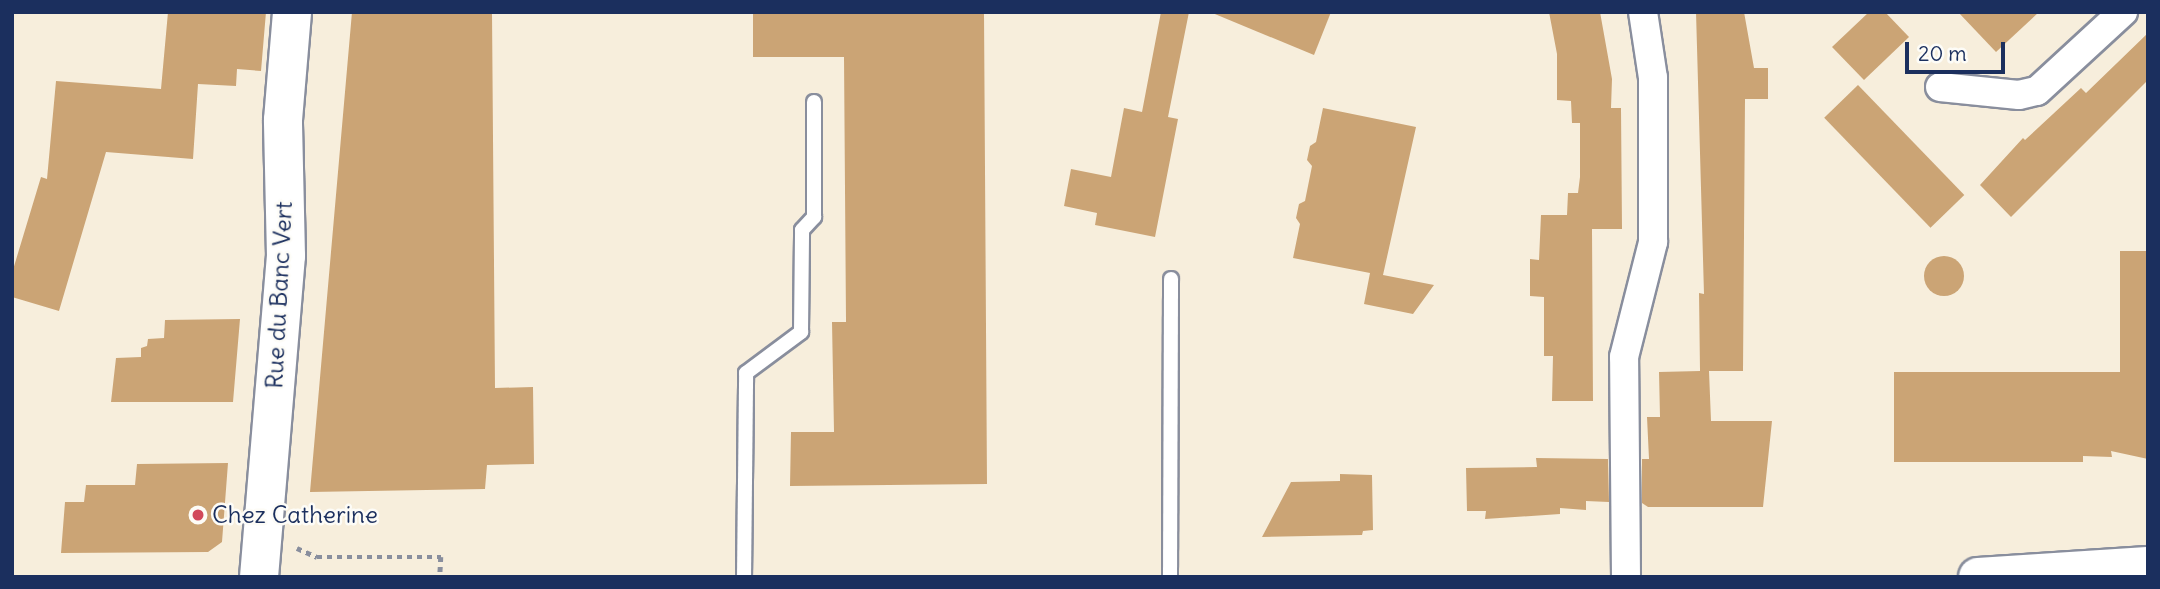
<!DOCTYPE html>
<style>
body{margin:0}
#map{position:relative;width:2160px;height:589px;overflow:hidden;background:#f7eedc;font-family:Delius,sans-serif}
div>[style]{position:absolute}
.building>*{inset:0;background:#cba475;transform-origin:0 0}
.round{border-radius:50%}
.path>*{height:4.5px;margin-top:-2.25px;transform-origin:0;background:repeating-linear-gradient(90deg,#898e9d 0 5px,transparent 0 10px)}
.roads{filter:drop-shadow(2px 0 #898e9d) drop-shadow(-2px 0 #898e9d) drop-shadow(0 2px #898e9d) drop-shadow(0 -2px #898e9d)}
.lane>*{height:14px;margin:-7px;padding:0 7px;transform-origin:7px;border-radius:7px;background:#fff}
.street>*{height:28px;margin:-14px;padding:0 14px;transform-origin:14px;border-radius:14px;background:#fff}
.secondary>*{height:38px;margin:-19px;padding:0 19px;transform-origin:19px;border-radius:19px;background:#fff}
.dots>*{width:19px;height:19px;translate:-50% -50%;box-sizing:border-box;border:4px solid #fdfcf7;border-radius:50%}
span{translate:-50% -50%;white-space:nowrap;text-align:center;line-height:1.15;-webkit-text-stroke:5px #fdfcf7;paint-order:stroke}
.street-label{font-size:24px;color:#1b2f5e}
.poi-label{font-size:24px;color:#1b2f5e}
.left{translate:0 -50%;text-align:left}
.frame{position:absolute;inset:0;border:14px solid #1b2f5e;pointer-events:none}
.scale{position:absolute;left:1905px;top:42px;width:100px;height:32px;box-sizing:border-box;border:4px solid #1b2f5e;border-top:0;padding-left:9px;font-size:21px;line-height:24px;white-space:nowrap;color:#1b2f5e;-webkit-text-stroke:5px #fdfcf7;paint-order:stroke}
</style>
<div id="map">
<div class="building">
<div style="clip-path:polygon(168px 12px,266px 12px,261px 71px,237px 69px,236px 86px,198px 84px,193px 159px,106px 152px,59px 311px,12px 297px,12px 273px,41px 177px,47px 179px,56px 81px,161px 89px)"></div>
<div style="clip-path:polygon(352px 12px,492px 12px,495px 388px,533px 387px,534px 464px,487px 465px,485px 489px,310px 492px)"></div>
<div style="clip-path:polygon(753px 12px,984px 12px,987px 484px,790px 486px,791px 432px,834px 432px,832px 322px,846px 322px,844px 57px,753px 57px)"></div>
<div style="clip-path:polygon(1161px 12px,1189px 12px,1168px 117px,1178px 119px,1155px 237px,1095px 225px,1097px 213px,1064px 206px,1071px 169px,1111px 177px,1124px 108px,1142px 112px)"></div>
<div style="clip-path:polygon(1210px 12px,1331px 12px,1314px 55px)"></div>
<div style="clip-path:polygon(1549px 12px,1600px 12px,1612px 79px,1611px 108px,1621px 108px,1622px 229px,1592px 229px,1593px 401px,1552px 401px,1553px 356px,1544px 356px,1544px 297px,1530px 296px,1530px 259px,1539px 260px,1541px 215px,1567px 215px,1568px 193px,1578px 193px,1580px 177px,1580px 123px,1572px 123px,1571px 101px,1557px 100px,1557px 54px)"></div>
<div style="clip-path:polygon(1696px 12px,1744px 12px,1754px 68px,1768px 68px,1768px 99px,1745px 99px,1743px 371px,1709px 371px,1711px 421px,1772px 421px,1763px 507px,1648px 507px,1642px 503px,1642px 459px,1649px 459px,1647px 417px,1660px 417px,1659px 372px,1700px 371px,1699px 293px,1704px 294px)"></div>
<div style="clip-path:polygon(1869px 12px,1885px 12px,1909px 37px,1864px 80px,1832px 47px)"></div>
<div style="clip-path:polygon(1958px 12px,2039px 12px,1996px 52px)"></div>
<div style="clip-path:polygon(2148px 33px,2148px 80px,2011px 217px,1980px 185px,2023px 138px,2025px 140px,2081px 88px,2086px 93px)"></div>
<div style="left:1858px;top:85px;width:153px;height:47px;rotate:46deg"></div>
<div style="clip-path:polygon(1323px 108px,1416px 127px,1383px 275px,1434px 285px,1413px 314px,1364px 304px,1370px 273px,1293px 258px,1300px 224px,1296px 218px,1299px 204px,1305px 201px,1312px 166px,1307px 160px,1310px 146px,1316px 142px)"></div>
<div style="clip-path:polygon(2120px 251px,2148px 251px,2148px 459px,2111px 451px,2112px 457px,2083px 456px,2083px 462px,1894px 462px,1894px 372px,2120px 372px)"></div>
<div class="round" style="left:1924px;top:256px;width:40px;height:40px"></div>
<div style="clip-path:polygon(240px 319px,233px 402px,111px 402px,116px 358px,141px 357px,141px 348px,147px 346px,148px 339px,164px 338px,165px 320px)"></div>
<div style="clip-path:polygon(1536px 458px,1608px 459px,1609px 502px,1586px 501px,1586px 510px,1560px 508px,1560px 514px,1485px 519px,1486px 511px,1467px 511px,1466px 468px,1537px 467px)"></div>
<div style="clip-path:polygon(228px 463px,222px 542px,208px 552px,61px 553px,65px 502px,84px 502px,86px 485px,135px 485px,137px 464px)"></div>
<div style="clip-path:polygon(1340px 474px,1372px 475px,1373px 530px,1363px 531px,1362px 535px,1262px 537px,1291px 482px,1340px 481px)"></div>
</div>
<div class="path">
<div style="left:297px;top:548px;width:22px;rotate:24deg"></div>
<div style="left:317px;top:557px;width:124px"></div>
<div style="left:441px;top:557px;width:20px;rotate:93deg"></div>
</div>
<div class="roads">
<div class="lane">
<div style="left:744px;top:577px;width:204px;rotate:-89.4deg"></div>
<div style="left:746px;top:373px;width:69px;rotate:-36.7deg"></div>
<div style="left:801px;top:332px;width:102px;rotate:-89.4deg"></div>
<div style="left:802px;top:230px;width:18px;rotate:-47deg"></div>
<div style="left:814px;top:217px;width:115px;rotate:-90deg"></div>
<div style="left:1170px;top:577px;width:298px;rotate:-89.8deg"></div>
</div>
<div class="street">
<div style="left:1940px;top:87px;width:79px;rotate:5.8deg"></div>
<div style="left:2019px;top:95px;width:18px;rotate:-13deg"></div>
<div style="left:2037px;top:91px;width:117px;rotate:-42.6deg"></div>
<div style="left:1626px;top:577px;width:220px;rotate:-90.5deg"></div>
<div style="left:1624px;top:357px;width:119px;rotate:-75.8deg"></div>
<div style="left:1653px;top:242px;width:164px;rotate:-90deg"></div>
<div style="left:1653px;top:78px;width:67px;rotate:-98.6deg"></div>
</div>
<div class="secondary">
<div style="left:259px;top:577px;width:322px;rotate:-85.2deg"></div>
<div style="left:286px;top:256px;width:136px;rotate:-91.3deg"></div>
<div style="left:283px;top:120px;width:108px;rotate:-85.2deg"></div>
<div style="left:1978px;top:577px;width:170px;rotate:-3.7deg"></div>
</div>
</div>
<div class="dots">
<div style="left:198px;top:515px;background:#d1495b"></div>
</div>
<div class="street-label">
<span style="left:279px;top:295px;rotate:-87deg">Rue du Banc Vert</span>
</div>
<div class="poi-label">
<span class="left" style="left:212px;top:515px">Chez Catherine</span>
</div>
<div class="frame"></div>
<div class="scale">20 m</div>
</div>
